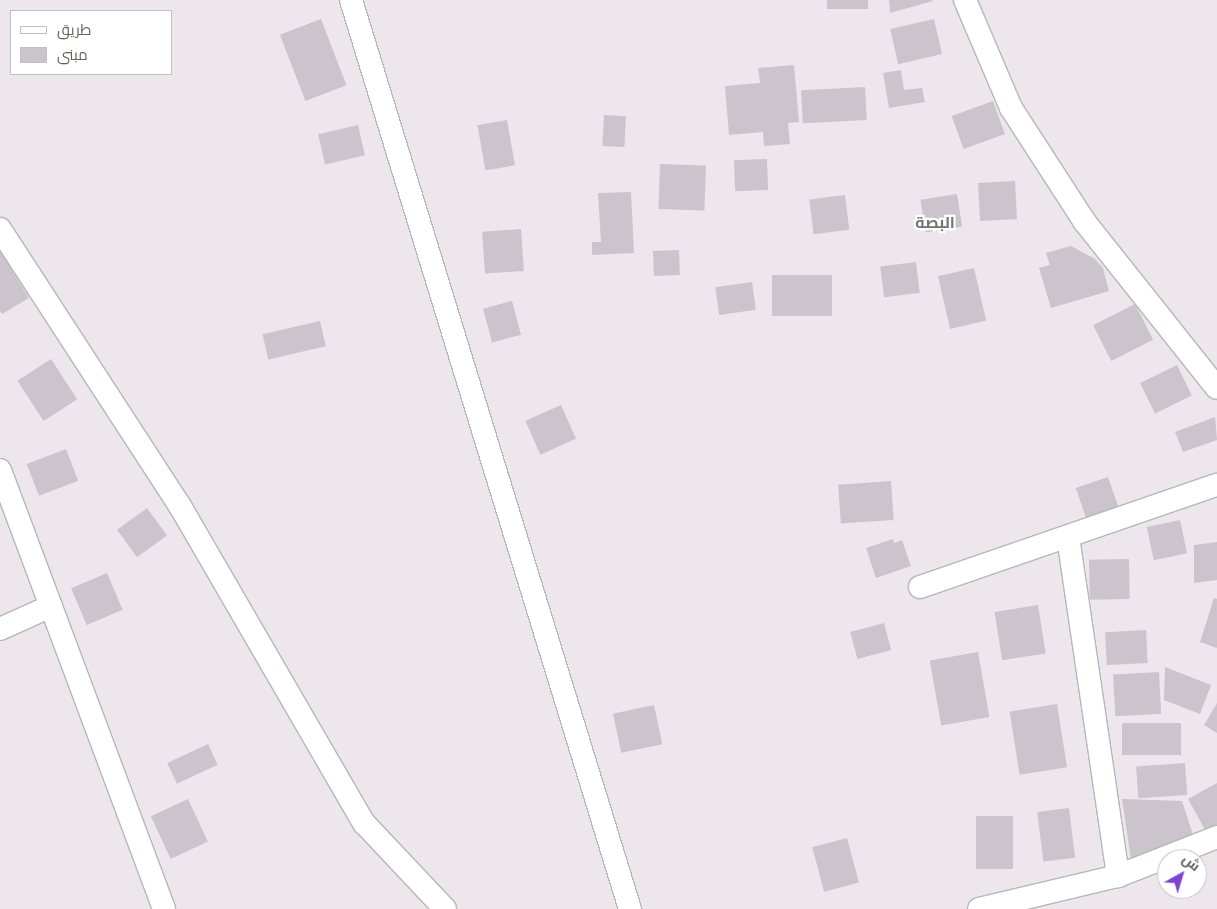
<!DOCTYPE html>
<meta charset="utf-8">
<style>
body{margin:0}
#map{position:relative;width:1217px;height:909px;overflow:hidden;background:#eee6ed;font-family:Figtree,Cairo,sans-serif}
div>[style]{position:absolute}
.building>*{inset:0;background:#cbc4cc;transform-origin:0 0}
.roads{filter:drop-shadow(1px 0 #b3b9b3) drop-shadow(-1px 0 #b3b9b3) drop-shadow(0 1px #b3b9b3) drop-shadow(0 -1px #b3b9b3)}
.minor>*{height:22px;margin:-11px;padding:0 11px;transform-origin:11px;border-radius:11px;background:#fff}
span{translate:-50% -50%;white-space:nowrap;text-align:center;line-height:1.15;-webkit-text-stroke:4.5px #fff;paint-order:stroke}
.quarter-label{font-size:16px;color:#70766f;font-weight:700}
.legend{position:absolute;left:10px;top:10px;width:162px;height:65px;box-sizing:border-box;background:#fff;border:1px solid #bfc1be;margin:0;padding:6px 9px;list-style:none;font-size:15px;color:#5e645d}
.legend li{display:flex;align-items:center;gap:10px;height:25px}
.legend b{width:25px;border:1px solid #bfc1be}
.north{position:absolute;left:1157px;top:849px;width:50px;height:50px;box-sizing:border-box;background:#fff;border:1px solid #bfc1be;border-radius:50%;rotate:39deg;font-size:14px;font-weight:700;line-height:20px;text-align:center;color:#5e645d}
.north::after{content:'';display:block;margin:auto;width:18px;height:22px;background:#7e43d6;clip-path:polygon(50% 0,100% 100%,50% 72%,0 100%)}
</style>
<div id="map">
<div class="building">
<div style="left:827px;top:0;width:41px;height:9px"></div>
<div style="clip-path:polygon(889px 0,932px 0,933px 1px,890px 13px)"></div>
<div style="left:321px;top:19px;width:71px;height:44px;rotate:69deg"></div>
<div style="left:934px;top:19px;width:36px;height:45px;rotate:77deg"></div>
<div style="clip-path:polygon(794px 65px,799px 122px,788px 123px,790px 144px,764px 146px,763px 132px,729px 135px,725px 86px,760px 83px,758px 68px)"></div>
<div style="clip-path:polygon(901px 70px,904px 90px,922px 88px,925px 102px,889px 108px,883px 73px)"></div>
<div style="left:865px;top:87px;width:33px;height:64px;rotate:87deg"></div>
<div style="left:993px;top:101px;width:35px;height:44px;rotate:70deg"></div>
<div style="left:604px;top:115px;width:22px;height:31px;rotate:3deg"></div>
<div style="left:507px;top:120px;width:46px;height:30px;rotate:80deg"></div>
<div style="left:358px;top:125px;width:31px;height:41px;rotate:77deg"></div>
<div style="left:767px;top:159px;width:31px;height:33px;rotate:88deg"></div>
<div style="left:660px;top:164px;width:46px;height:45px;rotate:2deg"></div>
<div style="left:1015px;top:181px;width:38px;height:37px;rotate:87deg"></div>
<div style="clip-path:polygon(631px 192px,634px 253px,592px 255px,592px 242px,601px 242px,598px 193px)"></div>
<div style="left:957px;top:194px;width:33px;height:37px;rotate:81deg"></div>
<div style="left:845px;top:195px;width:35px;height:36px;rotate:83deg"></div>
<div style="left:521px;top:229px;width:42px;height:39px;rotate:86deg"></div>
<div style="clip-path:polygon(1071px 246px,1095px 259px,1103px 268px,1109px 291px,1051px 308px,1039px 268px,1050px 265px,1046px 253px)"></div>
<div style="left:679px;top:250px;width:25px;height:26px;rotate:88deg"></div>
<div style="clip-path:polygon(0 251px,29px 298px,2px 314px,0 311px)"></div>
<div style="left:916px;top:262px;width:31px;height:36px;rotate:83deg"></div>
<div style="left:974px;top:268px;width:54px;height:37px;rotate:77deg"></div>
<div style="left:772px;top:275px;width:60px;height:41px"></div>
<div style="left:752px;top:282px;width:28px;height:37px;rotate:82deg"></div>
<div style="left:512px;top:301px;width:35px;height:30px;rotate:75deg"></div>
<div style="left:1135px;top:304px;width:40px;height:47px;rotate:63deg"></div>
<div style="left:320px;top:321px;width:26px;height:59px;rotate:77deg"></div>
<div style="left:51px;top:359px;width:48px;height:40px;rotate:57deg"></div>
<div style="left:1177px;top:365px;width:34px;height:41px;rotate:64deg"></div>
<div style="left:561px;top:405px;width:37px;height:39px;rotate:66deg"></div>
<div style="clip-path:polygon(1215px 417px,1217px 440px,1183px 452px,1175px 432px)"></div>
<div style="left:66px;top:449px;width:34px;height:42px;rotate:69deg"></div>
<div style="left:1108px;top:477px;width:36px;height:34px;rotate:71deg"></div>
<div style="left:891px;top:481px;width:39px;height:53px;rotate:86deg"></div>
<div style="left:147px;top:508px;width:34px;height:37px;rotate:54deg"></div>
<div style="left:1180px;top:520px;width:34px;height:34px;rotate:78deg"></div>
<div style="clip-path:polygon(893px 539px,894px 543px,902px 540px,911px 566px,876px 578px,866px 548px)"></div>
<div style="clip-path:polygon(1217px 542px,1217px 580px,1194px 583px,1194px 545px)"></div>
<div style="left:1129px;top:559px;width:40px;height:40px;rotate:89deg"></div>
<div style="left:107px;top:573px;width:40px;height:39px;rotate:67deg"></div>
<div style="clip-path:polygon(1214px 598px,1217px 599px,1217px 648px,1200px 642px)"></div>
<div style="left:1038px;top:605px;width:49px;height:44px;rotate:81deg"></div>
<div style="left:884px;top:623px;width:28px;height:35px;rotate:75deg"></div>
<div style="left:1146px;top:630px;width:33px;height:41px;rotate:87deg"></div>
<div style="left:978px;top:652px;width:66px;height:49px;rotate:80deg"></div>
<div style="clip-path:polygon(1165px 667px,1211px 685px,1200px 714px,1164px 700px)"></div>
<div style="left:1159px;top:672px;width:42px;height:46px;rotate:87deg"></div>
<div style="clip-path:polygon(1217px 703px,1217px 733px,1204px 725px)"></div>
<div style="left:1057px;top:704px;width:64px;height:48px;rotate:81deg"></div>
<div style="left:654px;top:705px;width:40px;height:42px;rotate:78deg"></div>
<div style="left:1122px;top:723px;width:59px;height:32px"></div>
<div style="left:208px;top:744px;width:23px;height:45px;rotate:65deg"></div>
<div style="left:1185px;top:763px;width:32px;height:49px;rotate:86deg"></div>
<div style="clip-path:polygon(1217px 783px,1217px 830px,1208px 835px,1188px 799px)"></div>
<div style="left:188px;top:799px;width:47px;height:41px;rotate:65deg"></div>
<div style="clip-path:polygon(1122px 799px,1182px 801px,1195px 841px,1132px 866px)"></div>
<div style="left:1069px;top:808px;width:50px;height:32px;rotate:83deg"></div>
<div style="left:976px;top:816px;width:37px;height:53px"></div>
<div style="left:847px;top:838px;width:46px;height:36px;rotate:75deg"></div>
</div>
<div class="roads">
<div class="minor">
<div style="left:351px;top:0;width:951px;rotate:72.94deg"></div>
<div style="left:965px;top:0;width:117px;rotate:66.9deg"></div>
<div style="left:1011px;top:108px;width:135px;rotate:57.1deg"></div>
<div style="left:1084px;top:221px;width:213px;rotate:51.5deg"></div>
<div style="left:0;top:229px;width:330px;rotate:57deg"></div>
<div style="left:180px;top:506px;width:367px;rotate:59.9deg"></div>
<div style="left:364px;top:823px;width:118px;rotate:46.7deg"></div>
<div style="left:0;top:470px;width:469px;rotate:69.5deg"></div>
<div style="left:1068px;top:537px;width:343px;rotate:81.6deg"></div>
<div style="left:920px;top:587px;width:314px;rotate:-19deg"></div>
<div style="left:0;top:629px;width:56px;rotate:-24.3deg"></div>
<div style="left:979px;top:909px;width:143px;rotate:-13.4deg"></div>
<div style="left:1118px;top:876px;width:106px;rotate:-21.5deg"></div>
</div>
</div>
<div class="quarter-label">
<span style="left:935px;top:223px">البصة</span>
</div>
<ul class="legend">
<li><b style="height:6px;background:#fff"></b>طريق</li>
<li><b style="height:14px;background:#cbc4cc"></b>مبنى</li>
</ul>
<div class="north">ش</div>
</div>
